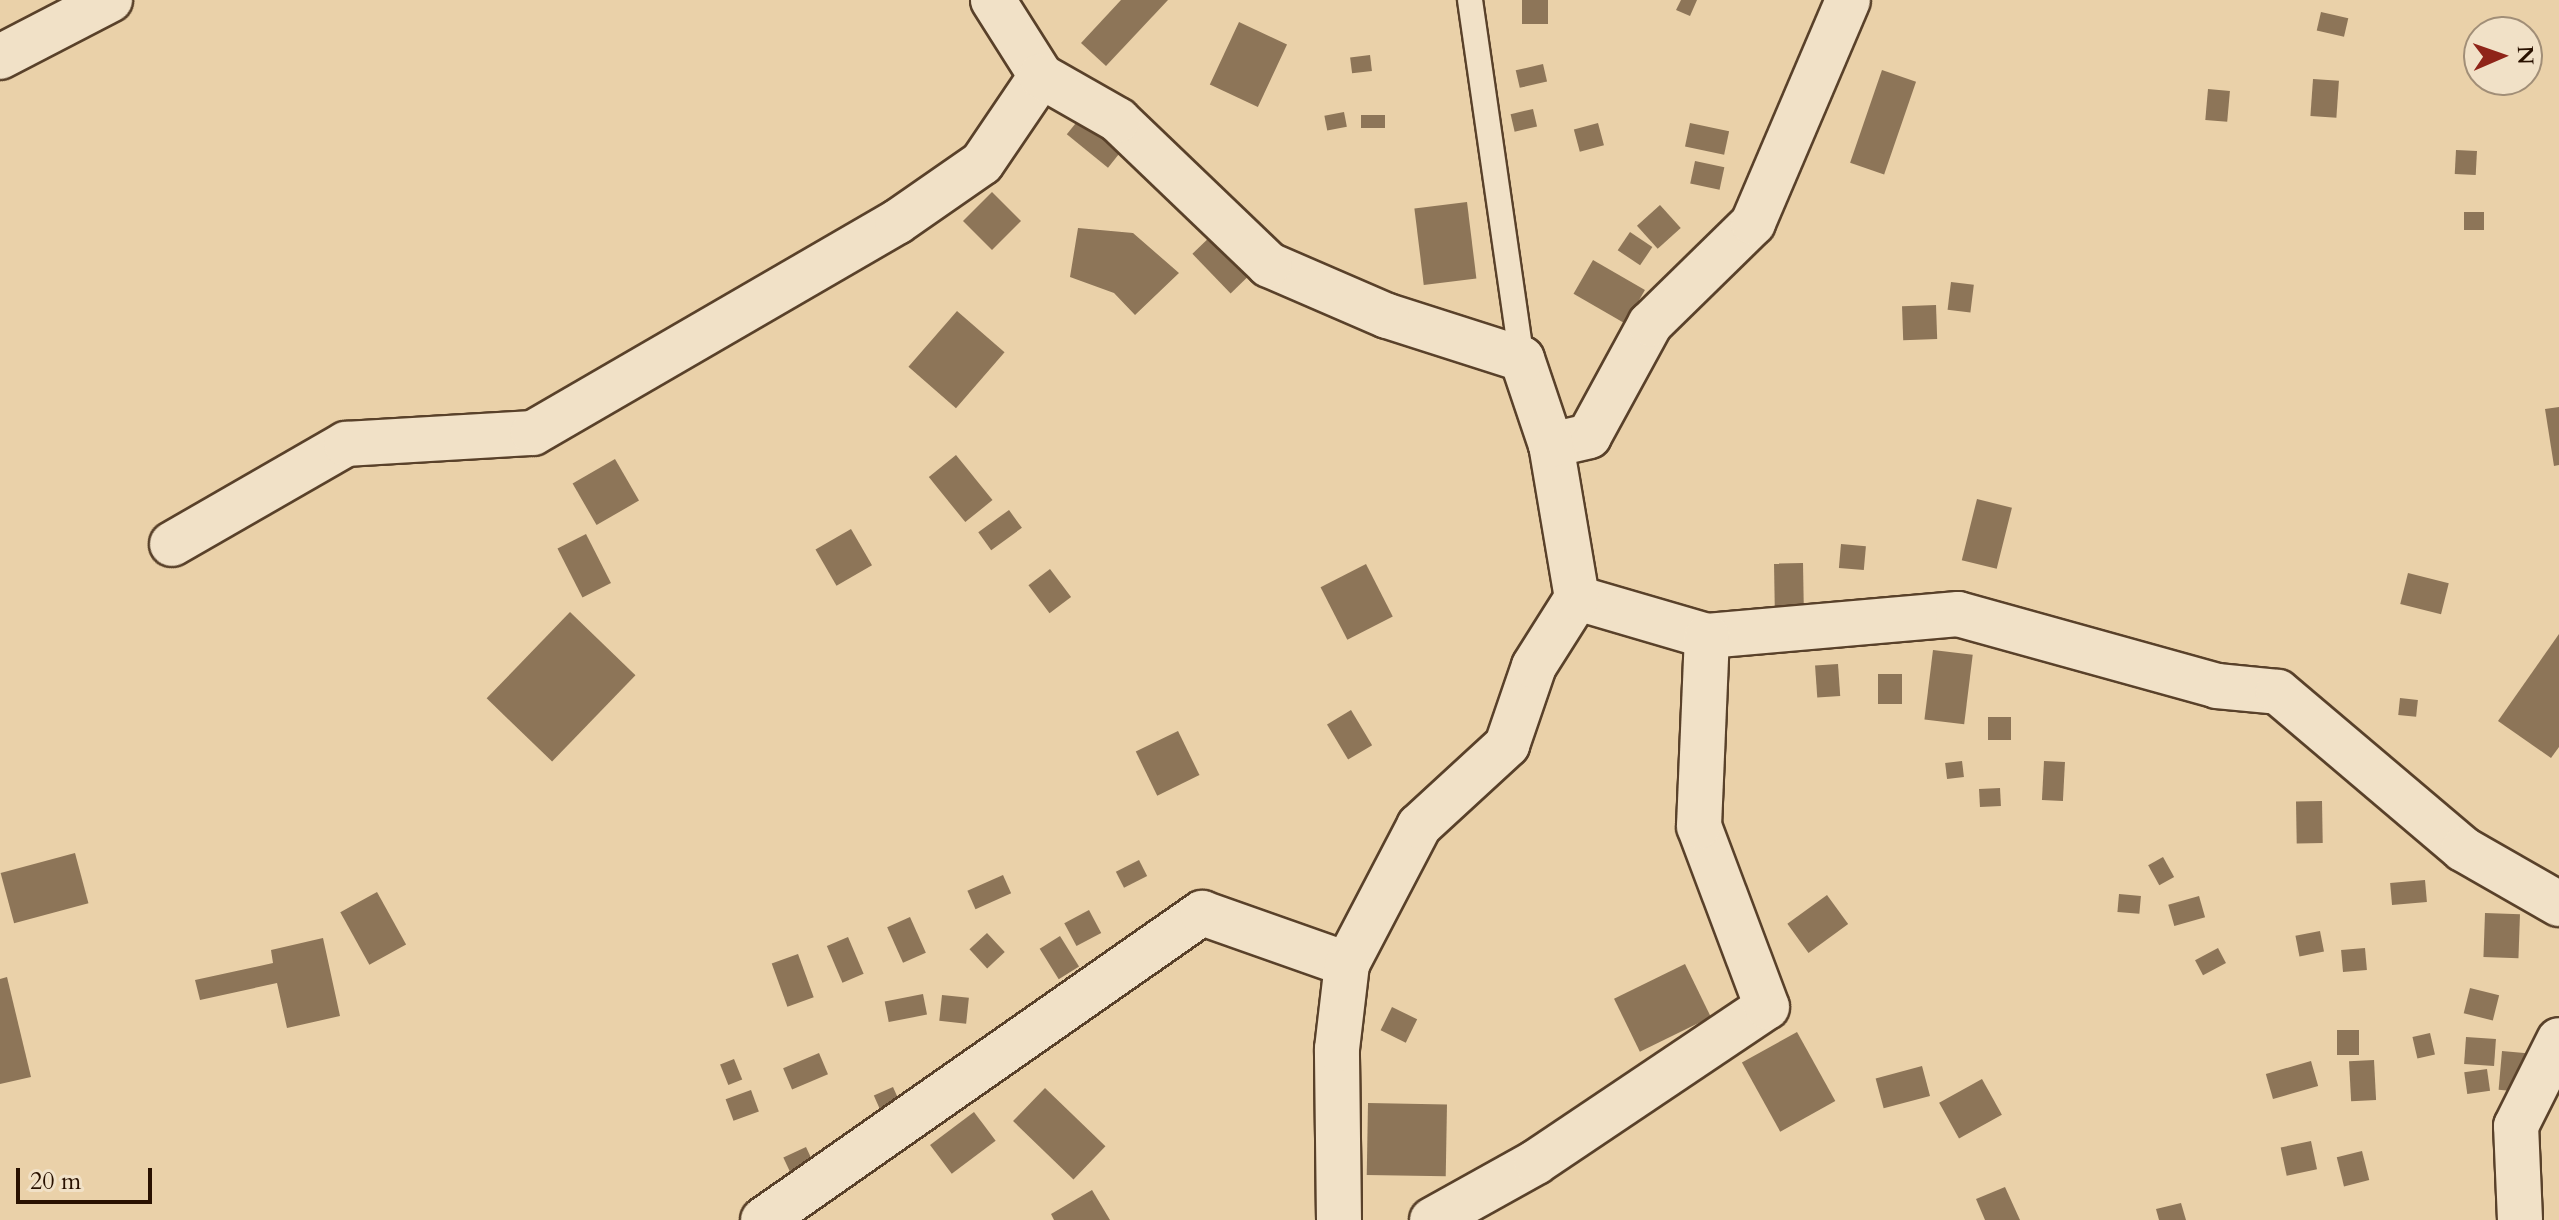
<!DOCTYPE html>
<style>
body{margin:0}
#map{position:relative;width:2559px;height:1220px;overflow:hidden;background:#ead1a9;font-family:Cardo,serif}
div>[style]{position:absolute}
.building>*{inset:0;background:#8d7558;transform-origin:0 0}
.roads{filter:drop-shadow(2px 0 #59412a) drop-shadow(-2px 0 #59412a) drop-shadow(0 2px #59412a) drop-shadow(0 -2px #59412a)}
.lane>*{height:24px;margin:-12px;padding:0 12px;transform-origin:12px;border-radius:12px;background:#f1e1c7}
.street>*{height:44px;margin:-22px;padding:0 22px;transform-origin:22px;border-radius:22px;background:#f1e1c7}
.secondary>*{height:44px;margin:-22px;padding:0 22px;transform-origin:22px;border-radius:22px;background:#f1e1c7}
span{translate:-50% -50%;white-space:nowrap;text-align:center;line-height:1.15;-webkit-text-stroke:8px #f1e1c7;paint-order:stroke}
.north{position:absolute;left:2463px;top:16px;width:80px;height:80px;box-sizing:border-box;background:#f1e1c7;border:2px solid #a18e77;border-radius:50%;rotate:88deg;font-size:22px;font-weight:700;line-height:32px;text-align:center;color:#291100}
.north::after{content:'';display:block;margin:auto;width:28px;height:36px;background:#8f2418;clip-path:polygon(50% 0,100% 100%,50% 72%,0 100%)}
.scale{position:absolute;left:16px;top:1168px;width:136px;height:36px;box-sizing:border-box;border:4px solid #291100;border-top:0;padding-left:10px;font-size:24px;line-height:28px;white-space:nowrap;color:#291100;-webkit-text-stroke:6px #f1e1c7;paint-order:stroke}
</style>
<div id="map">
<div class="building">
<div style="clip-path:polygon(1121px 0,1168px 0,1106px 66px,1081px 43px)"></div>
<div style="left:1522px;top:0;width:26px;height:24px"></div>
<div style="clip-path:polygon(1681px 0,1697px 0,1690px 16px,1676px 10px)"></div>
<div style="left:2321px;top:12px;width:28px;height:19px;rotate:13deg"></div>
<div style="left:1239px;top:22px;width:53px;height:69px;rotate:25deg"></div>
<div style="left:1370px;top:55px;width:16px;height:20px;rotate:83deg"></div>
<div style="left:1543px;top:64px;width:18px;height:28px;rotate:77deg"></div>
<div style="left:1882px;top:70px;width:36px;height:98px;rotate:19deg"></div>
<div style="left:2313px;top:79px;width:26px;height:37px;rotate:4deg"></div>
<div style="left:2208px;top:89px;width:22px;height:31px;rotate:5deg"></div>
<div style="left:1533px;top:109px;width:18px;height:23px;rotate:77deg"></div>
<div style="left:1344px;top:112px;width:15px;height:20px;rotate:79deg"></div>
<div style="left:1385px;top:115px;width:13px;height:24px;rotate:90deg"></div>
<div style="left:1080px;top:118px;width:53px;height:21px;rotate:39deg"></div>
<div style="left:1598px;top:123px;width:23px;height:25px;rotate:75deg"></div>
<div style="left:1690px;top:123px;width:40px;height:24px;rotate:12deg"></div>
<div style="left:2456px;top:150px;width:21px;height:24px;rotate:3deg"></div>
<div style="left:1695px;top:161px;width:30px;height:23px;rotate:12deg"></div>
<div style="left:992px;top:192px;width:41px;height:41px;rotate:45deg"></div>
<div style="left:1467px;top:202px;width:77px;height:53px;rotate:83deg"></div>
<div style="left:1660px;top:205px;width:31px;height:31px;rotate:48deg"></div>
<div style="left:2464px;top:212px;width:20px;height:18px"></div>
<div style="clip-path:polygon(1078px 228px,1133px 233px,1179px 273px,1135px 315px,1114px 293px,1070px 277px)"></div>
<div style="left:1630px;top:232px;width:27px;height:22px;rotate:34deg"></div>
<div style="left:1214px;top:233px;width:55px;height:30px;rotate:46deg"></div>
<div style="left:1593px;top:260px;width:60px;height:39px;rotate:30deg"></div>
<div style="left:1951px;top:282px;width:23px;height:28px;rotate:7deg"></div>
<div style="left:1936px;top:305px;width:34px;height:34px;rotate:88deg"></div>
<div style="left:957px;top:311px;width:63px;height:74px;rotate:41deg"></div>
<div style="clip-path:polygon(2559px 407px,2559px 465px,2554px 466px,2545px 409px)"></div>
<div style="left:956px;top:455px;width:58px;height:35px;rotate:51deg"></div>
<div style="left:615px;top:459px;width:48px;height:49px;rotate:60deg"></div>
<div style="left:1977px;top:499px;width:36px;height:63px;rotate:14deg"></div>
<div style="left:1009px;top:510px;width:22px;height:38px;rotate:54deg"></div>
<div style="left:851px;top:529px;width:42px;height:41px;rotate:60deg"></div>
<div style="left:586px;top:534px;width:55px;height:32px;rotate:63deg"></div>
<div style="left:1841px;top:544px;width:25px;height:24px;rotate:5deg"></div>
<div style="left:1803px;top:563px;width:46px;height:29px;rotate:89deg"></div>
<div style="left:1366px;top:564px;width:59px;height:51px;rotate:63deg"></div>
<div style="left:1050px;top:569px;width:35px;height:27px;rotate:53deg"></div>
<div style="left:2408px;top:573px;width:42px;height:32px;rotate:14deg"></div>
<div style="left:570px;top:612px;width:91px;height:120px;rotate:44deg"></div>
<div style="clip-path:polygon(2559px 634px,2559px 747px,2551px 758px,2498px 721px)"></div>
<div style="left:1933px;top:650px;width:40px;height:70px;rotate:7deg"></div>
<div style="left:1838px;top:664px;width:32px;height:23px;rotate:86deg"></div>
<div style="left:1878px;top:674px;width:24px;height:30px"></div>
<div style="left:2400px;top:698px;width:18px;height:17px;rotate:6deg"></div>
<div style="left:1351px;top:710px;width:41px;height:28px;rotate:59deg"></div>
<div style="left:2011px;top:717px;width:23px;height:23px;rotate:90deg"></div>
<div style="left:1178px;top:731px;width:49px;height:47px;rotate:64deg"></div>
<div style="left:1962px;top:761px;width:16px;height:17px;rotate:83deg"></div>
<div style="left:2044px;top:761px;width:21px;height:39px;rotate:3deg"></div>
<div style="left:2000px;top:788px;width:18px;height:21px;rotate:87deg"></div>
<div style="left:2322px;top:801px;width:42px;height:26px;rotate:89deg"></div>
<div style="left:75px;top:853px;width:52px;height:77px;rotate:75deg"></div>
<div style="left:2163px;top:857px;width:23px;height:17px;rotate:61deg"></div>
<div style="left:1139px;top:860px;width:18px;height:26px;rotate:63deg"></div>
<div style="left:1003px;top:875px;width:20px;height:39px;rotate:66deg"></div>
<div style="left:2425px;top:880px;width:22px;height:35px;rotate:85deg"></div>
<div style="left:377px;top:892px;width:60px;height:42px;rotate:61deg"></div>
<div style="left:2119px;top:894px;width:22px;height:18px;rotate:5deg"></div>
<div style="left:1827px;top:895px;width:36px;height:49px;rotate:54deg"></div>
<div style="left:2199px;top:896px;width:22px;height:32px;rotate:74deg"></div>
<div style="left:1089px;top:910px;width:26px;height:28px;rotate:62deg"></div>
<div style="left:2485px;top:913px;width:35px;height:44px;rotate:2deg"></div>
<div style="left:910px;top:917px;width:39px;height:25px;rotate:66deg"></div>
<div style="left:2320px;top:931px;width:21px;height:25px;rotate:79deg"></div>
<div style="left:987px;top:933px;width:26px;height:24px;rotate:47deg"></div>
<div style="left:1060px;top:936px;width:36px;height:24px;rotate:58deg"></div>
<div style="left:848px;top:937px;width:40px;height:23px;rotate:67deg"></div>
<div style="clip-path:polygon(323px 938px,340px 1016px,287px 1028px,277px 983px,200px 1000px,195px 980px,273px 963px,271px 950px)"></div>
<div style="left:2218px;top:948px;width:17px;height:26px;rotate:62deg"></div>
<div style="left:2365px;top:948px;width:22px;height:24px;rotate:85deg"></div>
<div style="left:798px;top:954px;width:46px;height:28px;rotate:70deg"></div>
<div style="left:1685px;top:964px;width:59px;height:79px;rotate:64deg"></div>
<div style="clip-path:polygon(7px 977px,31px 1077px,0 1084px,0 979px)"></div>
<div style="left:2470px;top:988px;width:30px;height:26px;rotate:14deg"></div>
<div style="left:923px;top:994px;width:21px;height:39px;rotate:79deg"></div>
<div style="left:942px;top:995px;width:27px;height:26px;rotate:6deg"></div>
<div style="left:1392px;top:1007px;width:28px;height:26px;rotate:26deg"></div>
<div style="left:2337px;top:1030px;width:22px;height:25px"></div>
<div style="left:1797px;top:1032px;width:79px;height:63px;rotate:61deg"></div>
<div style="left:2430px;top:1033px;width:22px;height:18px;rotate:77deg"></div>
<div style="left:2466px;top:1037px;width:30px;height:27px;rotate:4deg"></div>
<div style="left:2502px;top:1051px;width:25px;height:39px;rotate:5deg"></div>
<div style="left:819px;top:1053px;width:23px;height:39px;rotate:67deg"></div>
<div style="left:734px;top:1059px;width:22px;height:15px;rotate:68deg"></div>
<div style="left:2374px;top:1060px;width:40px;height:25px;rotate:87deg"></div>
<div style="left:2311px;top:1061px;width:26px;height:47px;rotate:74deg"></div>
<div style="left:1922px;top:1066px;width:31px;height:48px;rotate:75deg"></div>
<div style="left:2487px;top:1069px;width:22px;height:23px;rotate:82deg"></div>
<div style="left:1982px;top:1079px;width:41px;height:49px;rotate:61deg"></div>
<div style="left:893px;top:1087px;width:17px;height:21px;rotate:66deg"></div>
<div style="left:1045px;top:1088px;width:84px;height:46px;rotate:44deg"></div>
<div style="left:751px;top:1090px;width:23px;height:27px;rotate:70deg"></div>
<div style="left:1368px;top:1103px;width:79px;height:72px;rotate:1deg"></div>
<div style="left:974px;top:1112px;width:36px;height:55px;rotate:53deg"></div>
<div style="left:2311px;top:1141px;width:29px;height:31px;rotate:78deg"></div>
<div style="left:806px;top:1147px;width:21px;height:25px;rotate:65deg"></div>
<div style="left:2362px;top:1151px;width:30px;height:26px;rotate:76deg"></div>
<div style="clip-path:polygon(2005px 1187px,2020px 1220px,1985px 1220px,1976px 1199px)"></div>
<div style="clip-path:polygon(1092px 1190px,1110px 1220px,1054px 1220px,1051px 1214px)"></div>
<div style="clip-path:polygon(2181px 1203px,2186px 1220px,2159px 1220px,2156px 1209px)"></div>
</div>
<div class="roads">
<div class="lane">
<div style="left:1470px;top:0;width:363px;rotate:81.8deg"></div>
</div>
<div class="street">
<div style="left:1551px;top:445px;width:39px;rotate:-13deg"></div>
<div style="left:1589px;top:436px;width:128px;rotate:-61.4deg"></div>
<div style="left:1650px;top:324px;width:144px;rotate:-44.4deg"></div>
<div style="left:1753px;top:223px;width:242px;rotate:-66.9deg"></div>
<div style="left:172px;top:544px;width:201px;rotate:-29.9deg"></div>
<div style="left:346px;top:444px;width:187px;rotate:-3.4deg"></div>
<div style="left:533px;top:433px;width:421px;rotate:-30.1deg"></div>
<div style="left:897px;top:222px;width:103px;rotate:-34.8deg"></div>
<div style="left:982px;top:163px;width:105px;rotate:-55.9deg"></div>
<div style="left:1041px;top:76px;width:90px;rotate:-122.3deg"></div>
<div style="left:1577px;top:598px;width:135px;rotate:16.3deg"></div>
<div style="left:1707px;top:636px;width:252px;rotate:-5deg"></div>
<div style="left:1958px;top:614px;width:269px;rotate:15.5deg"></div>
<div style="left:2217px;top:686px;width:61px;rotate:5.6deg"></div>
<div style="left:2278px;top:692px;width:243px;rotate:40.3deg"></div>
<div style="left:2463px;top:849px;width:111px;rotate:29.8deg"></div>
<div style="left:763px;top:1220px;width:536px;rotate:-34.97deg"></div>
<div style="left:1202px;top:913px;width:154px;rotate:19.4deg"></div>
<div style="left:1347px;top:964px;width:156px;rotate:-62.4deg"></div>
<div style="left:1419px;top:826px;width:120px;rotate:-42.6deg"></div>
<div style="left:1507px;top:745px;width:83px;rotate:-71.1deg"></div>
<div style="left:1534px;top:666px;width:80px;rotate:-57.7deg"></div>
<div style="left:1577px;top:598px;width:155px;rotate:-99.6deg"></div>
<div style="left:1551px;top:445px;width:91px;rotate:-108.6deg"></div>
<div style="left:1522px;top:359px;width:142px;rotate:-162.3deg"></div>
<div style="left:1387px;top:316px;width:129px;rotate:-156.6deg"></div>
<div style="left:1269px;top:265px;width:209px;rotate:-136.2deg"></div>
<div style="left:1118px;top:120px;width:89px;rotate:-150.3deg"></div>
<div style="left:1339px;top:1220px;width:171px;rotate:-90.7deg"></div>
<div style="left:1337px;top:1049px;width:86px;rotate:-83.3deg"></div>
<div style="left:1432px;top:1220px;width:119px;rotate:-29.1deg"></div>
<div style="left:1536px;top:1162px;width:278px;rotate:-33.9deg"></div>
<div style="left:1767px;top:1007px;width:193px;rotate:-110.6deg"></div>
<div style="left:1699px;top:826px;width:190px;rotate:-87.6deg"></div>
<div style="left:2520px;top:1220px;width:94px;rotate:-92.4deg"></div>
<div style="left:2516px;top:1126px;width:96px;rotate:-63.4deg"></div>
</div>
<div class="secondary">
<div style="left:0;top:57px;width:124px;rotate:-27.4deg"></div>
</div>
</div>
<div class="north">N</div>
<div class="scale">20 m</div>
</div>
